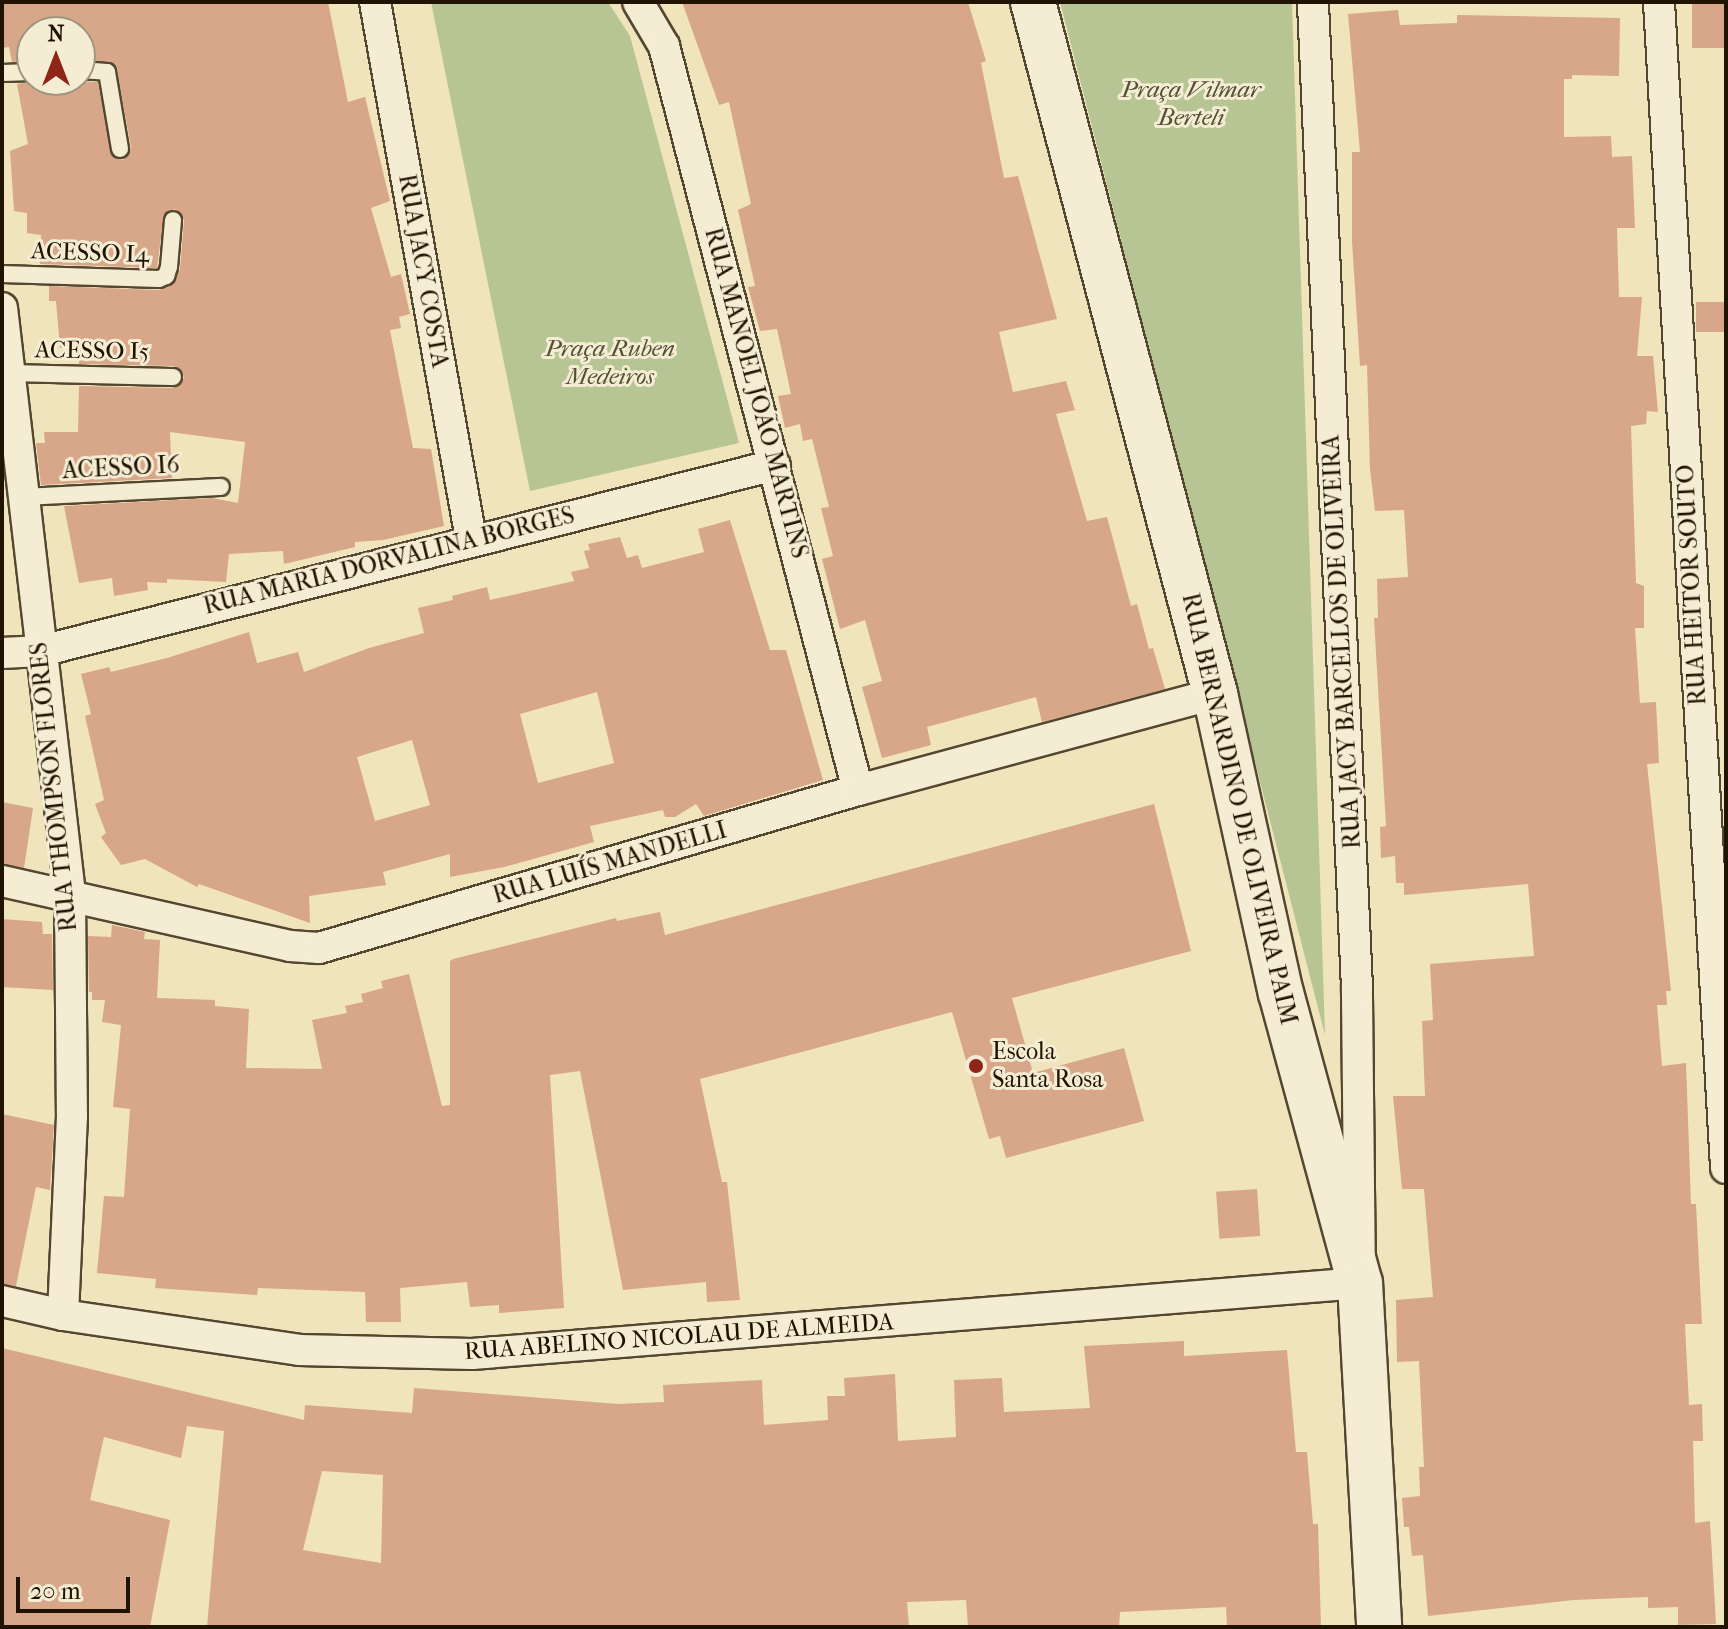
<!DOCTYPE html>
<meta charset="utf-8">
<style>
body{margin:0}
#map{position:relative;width:1728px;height:1629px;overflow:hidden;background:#efe4bc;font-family:"IM FELL French Canon",serif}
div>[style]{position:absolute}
.green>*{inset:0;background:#b6c593}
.building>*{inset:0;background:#d8a688;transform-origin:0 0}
.roads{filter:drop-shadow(2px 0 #544730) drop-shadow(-2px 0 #544730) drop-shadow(0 2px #544730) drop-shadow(0 -2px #544730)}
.lane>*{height:16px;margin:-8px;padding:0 8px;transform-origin:8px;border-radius:8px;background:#f5edd3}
.street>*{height:30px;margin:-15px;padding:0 15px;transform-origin:15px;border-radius:15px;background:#f5edd3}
.secondary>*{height:44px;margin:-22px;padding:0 22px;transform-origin:22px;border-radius:22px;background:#f5edd3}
.dots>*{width:22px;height:22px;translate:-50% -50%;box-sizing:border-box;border:4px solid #f5edd3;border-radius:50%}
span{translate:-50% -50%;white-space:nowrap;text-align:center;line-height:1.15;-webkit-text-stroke:6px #f5edd3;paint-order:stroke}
.park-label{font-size:24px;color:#555135;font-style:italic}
.street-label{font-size:24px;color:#211302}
.poi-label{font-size:24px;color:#211302}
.left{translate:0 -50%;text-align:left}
.frame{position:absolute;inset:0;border:4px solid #211302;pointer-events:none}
.north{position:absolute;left:16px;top:16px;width:80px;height:80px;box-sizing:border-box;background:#f5edd3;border:2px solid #a0967f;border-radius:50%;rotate:0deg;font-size:22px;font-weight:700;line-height:32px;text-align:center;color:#211302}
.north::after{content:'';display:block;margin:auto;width:28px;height:36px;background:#8f2418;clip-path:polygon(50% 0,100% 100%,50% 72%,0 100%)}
.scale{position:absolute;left:16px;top:1577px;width:114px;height:36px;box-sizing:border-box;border:4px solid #211302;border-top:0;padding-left:10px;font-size:24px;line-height:28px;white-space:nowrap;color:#211302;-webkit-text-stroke:6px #f5edd3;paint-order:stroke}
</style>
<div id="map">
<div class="green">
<div style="clip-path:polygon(431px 2px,608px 2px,630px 36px,739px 443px,530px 491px)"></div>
<div style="clip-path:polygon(1060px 2px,1292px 2px,1325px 1035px)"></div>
</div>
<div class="building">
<div style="clip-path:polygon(2px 2px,328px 2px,348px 102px,365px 97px,390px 201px,371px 208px,391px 277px,401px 274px,410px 314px,399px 317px,401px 328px,390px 330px,413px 448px,431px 449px,444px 526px,383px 540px,355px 542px,355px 547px,284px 564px,283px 551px,229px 554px,226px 582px,167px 579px,167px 583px,147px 582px,148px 590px,114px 596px,112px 578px,79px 583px,64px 506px,212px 498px,238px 503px,245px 442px,170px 432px,172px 478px,41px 485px,36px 443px,45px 443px,44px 432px,78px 432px,79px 386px,173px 388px,184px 378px,182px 371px,173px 366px,79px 364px,79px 347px,60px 348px,56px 301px,49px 301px,49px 286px,159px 290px,170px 286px,180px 270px,184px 220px,175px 209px,164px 214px,157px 268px,40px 264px,41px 235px,27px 233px,27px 213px,14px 211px,10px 151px,28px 144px,17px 84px,39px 80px,98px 82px,111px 155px,123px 160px,131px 147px,116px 65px,80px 59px,80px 32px,32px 32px,32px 61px,12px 62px,9px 47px,2px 48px)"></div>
<div style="clip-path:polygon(682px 2px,968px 2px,986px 61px,981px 63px,1004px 178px,1018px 176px,1057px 319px,999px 332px,1013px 392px,1066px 381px,1075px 410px,1056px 414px,1087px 521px,1107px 517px,1131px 606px,1137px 604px,1149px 649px,1153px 648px,1165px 689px,1042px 722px,1036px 697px,927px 727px,931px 745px,882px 758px,862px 687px,882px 681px,865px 620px,840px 629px,822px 559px,833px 556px,821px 508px,829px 507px,812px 439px,803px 441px,800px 424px,785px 428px,778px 396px,791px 394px,777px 329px,760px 331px,748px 287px,755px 286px,738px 210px,751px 204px,729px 102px,719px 105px)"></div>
<div style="left:1692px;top:2px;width:34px;height:46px"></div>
<div style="clip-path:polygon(1398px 10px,1400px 25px,1457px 23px,1457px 15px,1620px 18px,1619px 76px,1572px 75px,1572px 79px,1564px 79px,1564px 137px,1611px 136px,1612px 157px,1632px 156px,1635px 228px,1617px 228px,1619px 297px,1642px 297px,1637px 356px,1653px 356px,1658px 412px,1647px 411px,1646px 424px,1631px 426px,1636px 583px,1644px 586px,1644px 628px,1635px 628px,1640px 703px,1656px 702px,1659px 763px,1647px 764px,1671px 991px,1666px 991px,1667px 1005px,1657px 1005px,1662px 1066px,1686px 1063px,1691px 1204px,1696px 1204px,1702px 1324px,1685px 1324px,1689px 1405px,1702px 1404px,1703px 1441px,1693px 1441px,1695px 1523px,1710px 1521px,1716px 1624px,1678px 1625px,1678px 1607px,1648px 1608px,1648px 1597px,1574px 1600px,1428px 1616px,1423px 1555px,1412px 1556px,1409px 1527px,1404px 1527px,1402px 1498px,1420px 1496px,1419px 1467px,1424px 1467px,1419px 1361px,1397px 1362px,1396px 1300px,1433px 1297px,1424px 1189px,1402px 1189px,1393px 1096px,1425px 1096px,1422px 1021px,1433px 1020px,1430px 964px,1534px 956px,1528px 884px,1404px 895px,1404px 883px,1396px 883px,1395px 856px,1381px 858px,1380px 827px,1386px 826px,1374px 618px,1378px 618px,1377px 579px,1408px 577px,1404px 510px,1375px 511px,1370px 469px,1367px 365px,1360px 366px,1352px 241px,1352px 152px,1360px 152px,1348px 14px)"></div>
<div style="left:1726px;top:302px;width:30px;height:30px;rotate:90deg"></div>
<div style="clip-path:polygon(evenodd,730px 520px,770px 650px,786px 650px,823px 780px,704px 816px,696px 804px,675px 817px,665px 817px,663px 810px,590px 826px,594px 842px,504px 867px,450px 877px,450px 854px,383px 872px,386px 885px,309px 896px,310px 923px,199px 884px,197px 887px,145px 859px,121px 865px,101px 837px,106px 833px,95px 804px,104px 800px,85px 716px,91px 714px,81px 674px,109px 667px,111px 672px,167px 658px,249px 632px,257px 663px,298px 652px,304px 672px,369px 648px,424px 633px,418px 608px,453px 600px,452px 596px,487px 587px,490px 600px,574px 581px,571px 572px,589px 568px,584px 551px,590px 550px,588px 544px,620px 537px,627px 558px,638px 555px,642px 568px,704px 552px,698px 529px,730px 520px,597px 692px,614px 763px,538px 783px,520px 714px,597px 692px,730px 520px,412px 740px,430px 805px,375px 821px,357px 757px,412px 740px)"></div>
<div style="clip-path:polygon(2px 802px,33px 808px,24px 868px,2px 864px)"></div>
<div style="clip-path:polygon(1154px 804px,1191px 951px,1012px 998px,1033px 1073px,1124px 1048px,1144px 1121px,1006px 1158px,1000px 1136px,989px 1139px,952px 1012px,700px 1079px,722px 1182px,727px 1182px,740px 1300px,707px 1302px,706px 1282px,623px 1290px,580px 1071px,550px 1075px,564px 1308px,499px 1313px,499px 1305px,470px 1307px,467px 1282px,400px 1288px,401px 1322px,366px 1322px,365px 1292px,258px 1288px,257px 1295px,155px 1288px,156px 1279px,97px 1273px,104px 1196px,124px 1197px,130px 1109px,113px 1107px,121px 1025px,102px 1022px,105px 1000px,92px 1000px,92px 992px,89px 992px,88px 936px,111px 937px,112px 925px,145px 932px,144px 939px,160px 940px,157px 998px,215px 1000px,215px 1006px,249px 1009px,246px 1068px,322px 1069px,312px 1020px,347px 1013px,345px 1006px,363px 1002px,361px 994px,383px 988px,381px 981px,409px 974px,442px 1106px,450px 1105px,450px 961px,453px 959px,616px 918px,617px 921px,660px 912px,665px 935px)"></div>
<div style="clip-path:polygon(2px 919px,42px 922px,43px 934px,52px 934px,53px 990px,2px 987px)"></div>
<div style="clip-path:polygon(2px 1114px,54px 1125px,50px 1190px,36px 1187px,16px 1286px,2px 1284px)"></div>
<div style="left:1257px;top:1189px;width:47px;height:41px;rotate:86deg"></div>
<div style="clip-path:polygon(evenodd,1184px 1341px,1184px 1356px,1287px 1350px,1296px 1452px,1307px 1452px,1313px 1524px,1318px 1524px,1321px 1627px,1227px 1627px,1226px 1607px,1120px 1612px,1119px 1627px,968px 1627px,966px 1600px,907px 1602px,909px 1627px,207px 1627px,224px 1431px,187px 1426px,181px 1458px,104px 1437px,90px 1500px,170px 1520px,150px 1627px,2px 1627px,2px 1348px,304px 1420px,305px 1405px,412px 1413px,414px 1388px,618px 1404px,664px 1402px,663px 1385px,762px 1380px,764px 1425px,828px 1420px,827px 1396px,845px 1396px,844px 1378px,895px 1374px,898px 1441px,956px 1437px,954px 1380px,1002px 1378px,1004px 1412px,1090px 1408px,1084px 1346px,1184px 1341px,322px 1471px,383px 1475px,381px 1563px,303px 1550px,322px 1471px)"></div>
</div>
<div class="roads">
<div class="lane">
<div style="left:80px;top:70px;width:27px;rotate:4deg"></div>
<div style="left:107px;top:72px;width:78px;rotate:80.4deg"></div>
<div style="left:2px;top:73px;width:30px;rotate:-2deg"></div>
<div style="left:2px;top:274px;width:157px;rotate:1.8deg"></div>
<div style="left:159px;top:279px;width:8px;rotate:-23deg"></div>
<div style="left:166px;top:276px;width:9px;rotate:-72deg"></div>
<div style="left:169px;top:267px;width:47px;rotate:-85.1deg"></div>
<div style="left:9px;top:373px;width:164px;rotate:1.4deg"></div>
<div style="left:22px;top:497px;width:199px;rotate:-2.9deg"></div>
</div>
<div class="street">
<div style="left:375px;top:2px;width:546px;rotate:79.86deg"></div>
<div style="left:638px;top:2px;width:51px;rotate:59.4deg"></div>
<div style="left:664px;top:46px;width:769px;rotate:75.39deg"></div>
<div style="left:1659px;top:2px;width:1168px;rotate:86.71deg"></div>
<div style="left:2px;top:308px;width:590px;rotate:83.38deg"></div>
<div style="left:70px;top:894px;width:222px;rotate:89.5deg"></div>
<div style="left:72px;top:1116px;width:199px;rotate:92.6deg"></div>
<div style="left:2px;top:653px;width:39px;rotate:-3deg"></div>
<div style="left:41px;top:651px;width:757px;rotate:-14.22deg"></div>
<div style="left:2px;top:881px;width:295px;rotate:12.7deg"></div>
<div style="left:290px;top:946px;width:29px;rotate:4deg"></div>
<div style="left:319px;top:948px;width:562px;rotate:-16.34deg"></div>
<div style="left:858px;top:790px;width:370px;rotate:-15.1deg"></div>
<div style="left:2px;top:1301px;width:63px;rotate:12.9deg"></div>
<div style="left:63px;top:1315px;width:239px;rotate:8.4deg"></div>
<div style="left:299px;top:1350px;width:173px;rotate:1.3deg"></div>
<div style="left:472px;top:1354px;width:891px;rotate:-4.57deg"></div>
<div style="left:1360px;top:1283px;width:295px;rotate:-90.6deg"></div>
<div style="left:1357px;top:988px;width:987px;rotate:-92.56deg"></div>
</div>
<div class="secondary">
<div style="left:1033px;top:2px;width:716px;rotate:75.26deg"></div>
<div style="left:1215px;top:694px;width:306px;rotate:77.6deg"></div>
<div style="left:1281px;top:993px;width:301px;rotate:74.8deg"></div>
<div style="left:1360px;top:1283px;width:345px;rotate:86.8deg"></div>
</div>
</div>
<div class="dots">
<div style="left:976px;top:1066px;background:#8f2418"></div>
</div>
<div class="park-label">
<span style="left:1191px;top:104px">Praça Vilmar<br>Berteli</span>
<span style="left:610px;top:363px">Praça Ruben<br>Medeiros</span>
</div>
<div class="street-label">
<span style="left:90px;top:253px;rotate:2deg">ACESSO I4</span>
<span style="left:423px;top:271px;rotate:80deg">RUA JACY COSTA</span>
<span style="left:92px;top:351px;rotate:1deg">ACESSO I5</span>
<span style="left:756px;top:393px;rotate:75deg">RUA MANOEL JOÃO MARTINS</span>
<span style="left:121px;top:468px;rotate:-3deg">ACESSO I6</span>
<span style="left:389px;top:561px;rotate:-14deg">RUA MARIA DORVALINA BORGES</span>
<span style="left:1692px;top:585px;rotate:-93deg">RUA HEITOR SOUTO</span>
<span style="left:1342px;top:642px;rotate:-93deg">RUA JACY BARCELLOS DE OLIVEIRA</span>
<span style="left:54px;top:787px;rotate:-96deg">RUA THOMPSON FLORES</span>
<span style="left:1239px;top:809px;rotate:77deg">RUA BERNARDINO DE OLIVEIRA PAIM</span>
<span style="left:610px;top:863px;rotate:-16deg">RUA LUÍS MANDELLI</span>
<span style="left:679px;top:1337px;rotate:-4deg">RUA ABELINO NICOLAU DE ALMEIDA</span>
</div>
<div class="poi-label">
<span class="left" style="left:992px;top:1066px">Escola<br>Santa Rosa</span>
</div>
<div class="frame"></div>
<div class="north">N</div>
<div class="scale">20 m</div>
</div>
